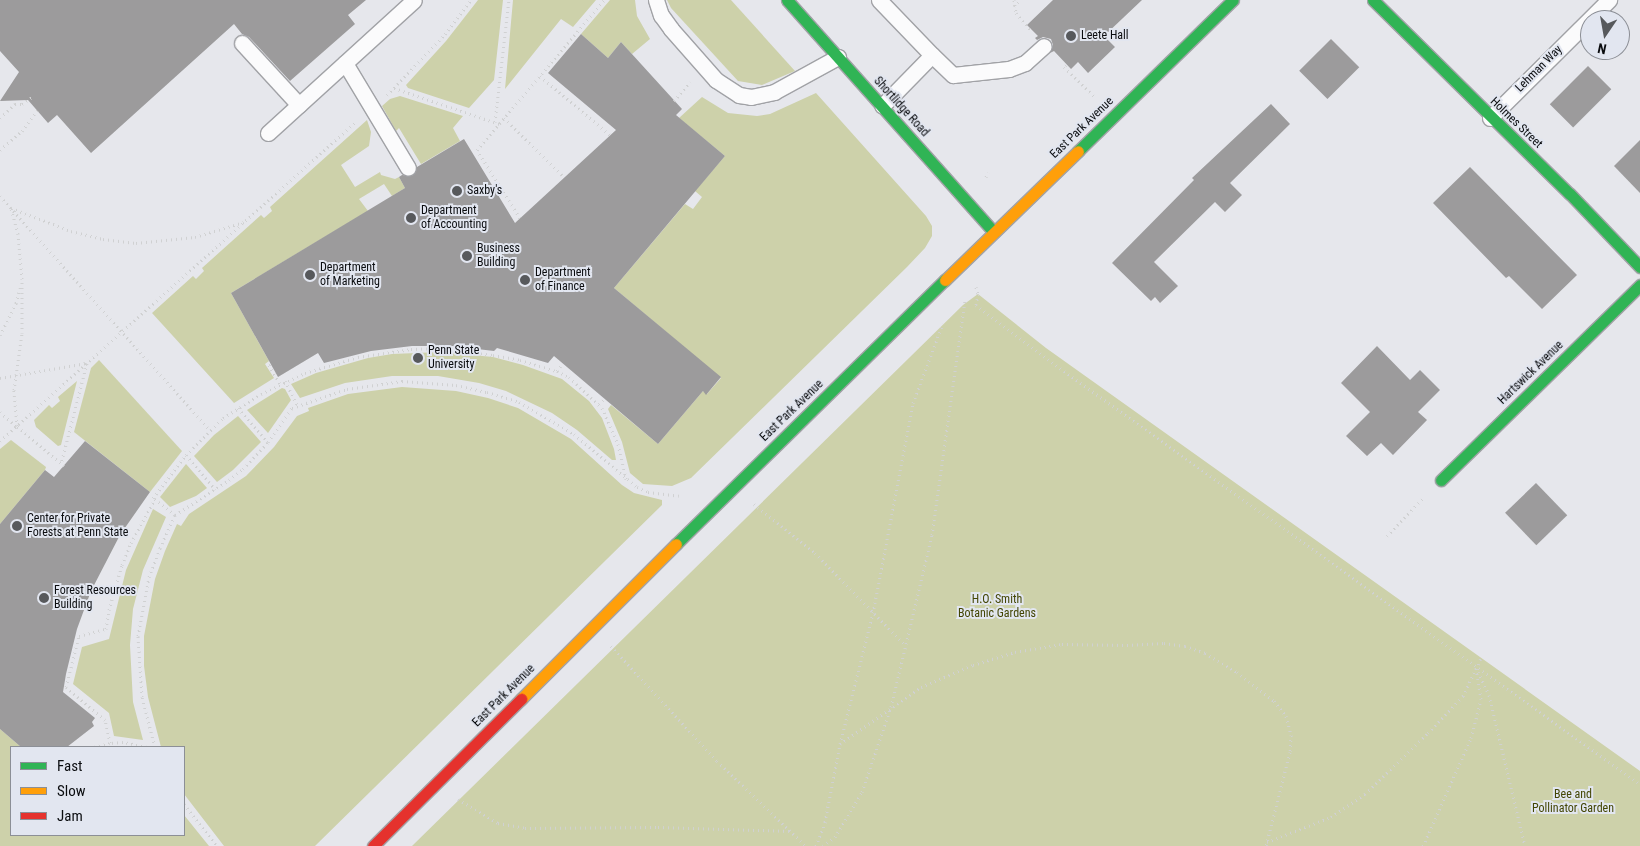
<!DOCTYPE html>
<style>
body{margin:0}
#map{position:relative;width:1640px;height:846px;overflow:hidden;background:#e6e7ec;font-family:"Roboto Condensed",sans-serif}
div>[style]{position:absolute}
.green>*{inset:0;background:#cdd1aa}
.building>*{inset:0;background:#9c9b9c;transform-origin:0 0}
.path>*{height:3px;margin-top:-1.5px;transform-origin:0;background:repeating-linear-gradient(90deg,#d0d1d2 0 1px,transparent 0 5px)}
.roads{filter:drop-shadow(1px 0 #a1a2a6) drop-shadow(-1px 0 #a1a2a6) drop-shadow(0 1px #a1a2a6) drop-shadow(0 -1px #a1a2a6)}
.lane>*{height:15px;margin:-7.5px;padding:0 7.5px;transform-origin:7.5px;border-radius:7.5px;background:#fbfbfc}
.fast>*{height:11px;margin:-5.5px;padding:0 5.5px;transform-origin:5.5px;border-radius:5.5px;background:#30b455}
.slow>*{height:11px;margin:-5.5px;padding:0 5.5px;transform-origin:5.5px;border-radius:5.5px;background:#ff9f0a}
.jam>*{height:11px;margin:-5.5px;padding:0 5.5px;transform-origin:5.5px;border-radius:5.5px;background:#e5322d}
.dots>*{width:14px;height:14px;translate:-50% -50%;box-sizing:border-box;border:2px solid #e2e6f0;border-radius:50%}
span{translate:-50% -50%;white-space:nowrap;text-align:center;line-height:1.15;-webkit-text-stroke:4px #e2e6f0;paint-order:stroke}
.poi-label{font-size:12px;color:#0a0c0f}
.left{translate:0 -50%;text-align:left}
.street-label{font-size:12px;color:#0a0c0f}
.park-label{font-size:12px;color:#434604}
.legend{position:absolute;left:10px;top:746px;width:175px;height:90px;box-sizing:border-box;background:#e2e6f0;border:1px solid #8c8f96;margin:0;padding:6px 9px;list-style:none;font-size:15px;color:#0a0c0f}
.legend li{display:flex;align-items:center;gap:10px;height:25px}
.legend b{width:25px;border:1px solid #8c8f96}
.north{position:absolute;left:1580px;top:10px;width:50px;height:50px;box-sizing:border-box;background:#e2e6f0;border:1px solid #8c8f96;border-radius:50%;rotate:192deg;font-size:14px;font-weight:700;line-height:20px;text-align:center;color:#0a0c0f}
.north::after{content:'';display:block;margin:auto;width:18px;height:22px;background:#57595c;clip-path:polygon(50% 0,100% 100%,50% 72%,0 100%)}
</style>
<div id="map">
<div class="green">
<div style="clip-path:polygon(478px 0,503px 0,494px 80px,469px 108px,408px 88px,406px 85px,446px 41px)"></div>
<div style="clip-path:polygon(513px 0,596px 0,573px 27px,561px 19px,505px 89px)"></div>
<div style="clip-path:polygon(610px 0,635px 0,637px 16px,650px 39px,632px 54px,621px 42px,608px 58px,581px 34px)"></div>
<div style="clip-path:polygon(667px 0,731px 0,795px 71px,762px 85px,738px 81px,671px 8px)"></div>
<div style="clip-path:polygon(816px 93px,926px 216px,932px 226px,932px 236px,925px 248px,907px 267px,691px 478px,672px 486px,643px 484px,630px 473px,622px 442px,608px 409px,611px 405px,658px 444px,703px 391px,707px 394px,721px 378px,614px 288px,685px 204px,693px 209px,702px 197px,695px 191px,725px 156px,679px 118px,702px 97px,728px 113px,757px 116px,770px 114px)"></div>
<div style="clip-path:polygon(400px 96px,463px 116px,453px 128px,460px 141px,421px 164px,399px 128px,396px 131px,382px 106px,390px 99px)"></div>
<div style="clip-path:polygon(367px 120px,371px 132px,369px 146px,341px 165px,355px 187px,380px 172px,381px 175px,395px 179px,399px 177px,405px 188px,392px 196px,384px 184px,359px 199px,368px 211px,231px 293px,269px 361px,265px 364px,274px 378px,234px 403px,152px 313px,193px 276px,196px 279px,204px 271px,202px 268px,261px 215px,264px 218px,272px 211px,270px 207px)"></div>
<div style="clip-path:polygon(978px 294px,1046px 348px,1640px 771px,1640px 846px,412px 846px,963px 305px)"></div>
<div style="clip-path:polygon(441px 352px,493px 357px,523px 365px,562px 379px,589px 401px,602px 418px,614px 449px,616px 460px,612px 460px,577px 430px,552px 413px,506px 391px,479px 383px,438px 376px,392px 376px,345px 383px,300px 398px,291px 384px,316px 373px,368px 358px,392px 354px)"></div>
<div style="clip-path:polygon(99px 360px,182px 451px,150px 492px,74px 432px,91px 368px)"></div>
<div style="clip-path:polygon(77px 381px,61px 445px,58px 446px,36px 427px,34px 420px,49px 405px,52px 408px,60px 401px,58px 397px)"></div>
<div style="clip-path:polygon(402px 387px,456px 391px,488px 398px,518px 408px,571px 439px,622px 485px,634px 493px,662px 500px,662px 505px,315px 846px,224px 846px,184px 794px,184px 747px,161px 747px,148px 697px,144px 666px,144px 636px,155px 579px,165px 551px,177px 524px,181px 526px,189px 514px,246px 476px,274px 447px,297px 416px,309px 411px,308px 408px,348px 394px)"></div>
<div style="clip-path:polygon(282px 388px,285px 389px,291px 400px,268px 433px,247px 410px)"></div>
<div style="clip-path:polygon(238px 416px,261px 442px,233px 470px,217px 482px,194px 456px,214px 435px)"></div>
<div style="clip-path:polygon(11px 440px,46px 467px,45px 470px,0 524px,0 449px)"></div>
<div style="clip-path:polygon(186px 464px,207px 488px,196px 496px,170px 507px,160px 497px)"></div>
<div style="clip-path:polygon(153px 509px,166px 517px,143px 570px,133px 609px,130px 645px,133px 702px,143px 740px,114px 736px,109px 713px,73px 684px,82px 647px,109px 639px,126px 570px)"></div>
<div style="clip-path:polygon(0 729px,21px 747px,11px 747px,11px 835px,184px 835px,184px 815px,209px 846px,0 846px)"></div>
</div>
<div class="building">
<div style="clip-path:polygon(0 0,366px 0,348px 15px,355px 24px,290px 81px,249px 37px,242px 34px,234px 24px,91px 153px,57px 115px,48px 123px,28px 100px,0 101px,19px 72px,0 51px)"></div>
<div style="clip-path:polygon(1053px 0,1142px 0,1104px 36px,1115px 47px,1088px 73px,1078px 62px,1071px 69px,1054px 51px,1050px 53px,1053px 45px,1051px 39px,1043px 37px,1037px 40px,1035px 38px,1038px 36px,1027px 25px)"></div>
<div style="clip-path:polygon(581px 34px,608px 58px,621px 42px,682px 109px,676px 115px,725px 156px,614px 288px,721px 377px,706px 395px,703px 391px,658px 444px,554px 356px,548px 363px,497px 348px,494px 351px,452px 346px,412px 346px,371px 351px,324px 363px,318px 353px,278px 377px,231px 293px,405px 188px,399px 177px,402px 175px,412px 176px,417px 167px,464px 139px,515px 223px,616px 130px,548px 73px)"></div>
<div style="left:1331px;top:39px;width:40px;height:45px;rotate:45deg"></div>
<div style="left:1588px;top:66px;width:33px;height:54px;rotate:45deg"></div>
<div style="clip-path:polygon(1271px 104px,1290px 124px,1230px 183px,1242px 195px,1225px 212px,1215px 202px,1154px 262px,1178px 286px,1160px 303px,1155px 297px,1151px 301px,1112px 263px,1194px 180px,1192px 178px)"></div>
<div style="clip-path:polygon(1640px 140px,1640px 193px,1614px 166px)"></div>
<div style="clip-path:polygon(1470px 167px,1577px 275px,1542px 309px,1509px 276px,1506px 278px,1433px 203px)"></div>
<div style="clip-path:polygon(1377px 346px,1410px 380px,1420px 370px,1440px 390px,1418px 412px,1427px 420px,1393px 455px,1381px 443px,1367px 456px,1346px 436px,1370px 412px,1341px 383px)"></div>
<div style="clip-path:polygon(85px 441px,150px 492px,120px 535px,91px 591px,77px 629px,66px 674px,63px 692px,95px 718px,92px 722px,94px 726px,67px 747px,21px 747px,0 729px,0 524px,45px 470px,54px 477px)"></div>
<div style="left:1536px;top:483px;width:45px;height:43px;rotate:46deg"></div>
</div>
<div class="path">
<div style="left:1014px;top:0;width:13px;rotate:81deg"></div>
<div style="left:1016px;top:13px;width:23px;rotate:50deg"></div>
<div style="left:1014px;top:6px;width:8px;rotate:-45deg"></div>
<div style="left:1066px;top:65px;width:3px;rotate:135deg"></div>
<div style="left:1064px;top:67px;width:43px;rotate:44.1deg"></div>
<div style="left:540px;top:76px;width:92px;rotate:40.1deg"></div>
<div style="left:394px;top:88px;width:112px;rotate:18.8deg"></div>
<div style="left:387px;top:95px;width:84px;rotate:-46.4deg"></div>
<div style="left:445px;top:34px;width:43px;rotate:-52.6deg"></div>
<div style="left:674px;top:101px;width:25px;rotate:-50deg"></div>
<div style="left:0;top:118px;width:21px;rotate:-43deg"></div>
<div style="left:15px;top:104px;width:7px"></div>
<div style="left:22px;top:104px;width:12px;rotate:-35deg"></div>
<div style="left:504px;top:118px;width:84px;rotate:44.5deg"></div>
<div style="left:495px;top:122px;width:123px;rotate:-83.5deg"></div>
<div style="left:0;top:150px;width:29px;rotate:-41deg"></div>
<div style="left:22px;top:131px;width:26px;rotate:-54deg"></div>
<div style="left:986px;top:177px;width:5px;rotate:-68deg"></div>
<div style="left:0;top:196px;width:314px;rotate:48.1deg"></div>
<div style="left:520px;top:218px;width:80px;rotate:-122.3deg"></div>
<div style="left:477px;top:150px;width:197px;rotate:-49.7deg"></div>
<div style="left:976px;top:287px;width:7px;rotate:74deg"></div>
<div style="left:978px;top:294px;width:11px;rotate:100deg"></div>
<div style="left:976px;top:305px;width:110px;rotate:36.9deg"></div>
<div style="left:1064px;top:371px;width:709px;rotate:35.64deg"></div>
<div style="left:0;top:335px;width:36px;rotate:-63deg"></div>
<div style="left:16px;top:303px;width:19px;rotate:-74deg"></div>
<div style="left:270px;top:364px;width:1px;rotate:135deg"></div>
<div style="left:269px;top:365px;width:22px;rotate:60deg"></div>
<div style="left:557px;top:371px;width:9px;rotate:-54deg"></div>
<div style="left:0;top:378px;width:88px;rotate:-9.8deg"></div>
<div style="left:87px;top:363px;width:104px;rotate:104.4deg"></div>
<div style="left:285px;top:381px;width:28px;rotate:63deg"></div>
<div style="left:599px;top:404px;width:7px;rotate:-45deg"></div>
<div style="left:238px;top:408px;width:45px;rotate:48.6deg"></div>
<div style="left:0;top:412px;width:21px;rotate:41deg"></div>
<div style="left:0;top:441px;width:479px;rotate:-41.9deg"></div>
<div style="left:186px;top:455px;width:45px;rotate:49.5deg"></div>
<div style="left:64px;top:466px;width:62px;rotate:-139.6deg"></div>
<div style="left:17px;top:426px;width:36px;rotate:-95deg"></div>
<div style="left:14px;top:390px;width:58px;rotate:-82deg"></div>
<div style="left:22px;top:333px;width:54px;rotate:-90deg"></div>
<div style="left:22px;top:279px;width:45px;rotate:-95.1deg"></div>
<div style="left:18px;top:234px;width:27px;rotate:-105deg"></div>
<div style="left:11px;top:208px;width:64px;rotate:21deg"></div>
<div style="left:71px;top:231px;width:33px;rotate:14deg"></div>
<div style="left:103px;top:239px;width:33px;rotate:7deg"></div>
<div style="left:136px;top:243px;width:59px;rotate:-5.8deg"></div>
<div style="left:195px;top:237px;width:51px;rotate:-17deg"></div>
<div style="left:754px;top:504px;width:78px;rotate:38.8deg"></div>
<div style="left:815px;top:553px;width:129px;rotate:45.6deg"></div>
<div style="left:175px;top:515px;width:28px;rotate:-142deg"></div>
<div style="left:153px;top:498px;width:54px;rotate:-52.5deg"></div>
<div style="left:186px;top:455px;width:52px;rotate:-45deg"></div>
<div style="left:223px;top:418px;width:45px;rotate:-32.3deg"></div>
<div style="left:261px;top:394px;width:49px;rotate:-25.5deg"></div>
<div style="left:305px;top:373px;width:55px;rotate:-16.8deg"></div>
<div style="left:358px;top:357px;width:54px;rotate:-8.6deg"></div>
<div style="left:411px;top:349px;width:30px;rotate:-2deg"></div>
<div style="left:441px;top:348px;width:52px;rotate:7.7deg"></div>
<div style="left:493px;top:355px;width:27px;rotate:10deg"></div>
<div style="left:520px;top:360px;width:39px;rotate:17deg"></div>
<div style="left:557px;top:371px;width:13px;rotate:27deg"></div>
<div style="left:569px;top:377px;width:45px;rotate:43.2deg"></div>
<div style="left:602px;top:408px;width:39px;rotate:66deg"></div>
<div style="left:618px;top:444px;width:36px;rotate:77deg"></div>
<div style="left:1387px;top:536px;width:52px;rotate:-46.5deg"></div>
<div style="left:611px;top:646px;width:156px;rotate:47.3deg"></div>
<div style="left:717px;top:761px;width:123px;rotate:43.7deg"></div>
<div style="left:1478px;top:672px;width:25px;rotate:64deg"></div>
<div style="left:1489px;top:695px;width:155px;rotate:76.6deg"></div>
<div style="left:840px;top:744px;width:99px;rotate:-35.1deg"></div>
<div style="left:921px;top:687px;width:56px;rotate:-22.9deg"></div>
<div style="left:973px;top:665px;width:44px;rotate:-17.2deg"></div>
<div style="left:1015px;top:652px;width:48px;rotate:-9.7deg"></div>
<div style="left:1062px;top:644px;width:65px;rotate:0.9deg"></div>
<div style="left:1127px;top:645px;width:37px;rotate:-3deg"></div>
<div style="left:1164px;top:643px;width:21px;rotate:8deg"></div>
<div style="left:1185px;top:646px;width:21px;rotate:19deg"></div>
<div style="left:1205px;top:653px;width:37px;rotate:31deg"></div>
<div style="left:1237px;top:672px;width:47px;rotate:38.1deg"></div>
<div style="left:1274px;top:701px;width:19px;rotate:51deg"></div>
<div style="left:1286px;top:716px;width:20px;rotate:75deg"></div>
<div style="left:1291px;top:735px;width:17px;rotate:93deg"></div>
<div style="left:1290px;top:752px;width:97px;rotate:104.3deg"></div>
<div style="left:94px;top:747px;width:16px;rotate:-14deg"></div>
<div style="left:147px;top:747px;width:25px;rotate:-168deg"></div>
<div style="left:123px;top:742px;width:13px;rotate:176deg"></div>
<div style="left:110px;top:743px;width:24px;rotate:-102deg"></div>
<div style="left:105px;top:720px;width:51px;rotate:-139.8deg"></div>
<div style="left:66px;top:687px;width:53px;rotate:-75.7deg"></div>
<div style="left:79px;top:636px;width:28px;rotate:-15deg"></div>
<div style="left:106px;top:629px;width:19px;rotate:-81deg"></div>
<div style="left:109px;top:610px;width:47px;rotate:-73.9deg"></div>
<div style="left:122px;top:565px;width:24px;rotate:-68deg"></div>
<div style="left:131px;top:543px;width:50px;rotate:-61.4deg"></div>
<div style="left:155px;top:747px;width:52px;rotate:-104.6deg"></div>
<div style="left:142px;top:697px;width:61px;rotate:-93.8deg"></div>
<div style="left:138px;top:636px;width:60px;rotate:-79.4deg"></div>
<div style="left:149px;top:577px;width:31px;rotate:-69deg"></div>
<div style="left:160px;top:548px;width:36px;rotate:-66deg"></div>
<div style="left:175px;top:515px;width:64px;rotate:-32.9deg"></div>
<div style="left:229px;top:480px;width:18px;rotate:-38deg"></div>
<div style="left:243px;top:469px;width:37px;rotate:-47deg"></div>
<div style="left:268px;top:442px;width:42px;rotate:-54.8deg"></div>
<div style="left:292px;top:408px;width:58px;rotate:-19.1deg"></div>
<div style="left:347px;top:389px;width:56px;rotate:-8.3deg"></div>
<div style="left:402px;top:381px;width:54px;rotate:4.2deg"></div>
<div style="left:456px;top:385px;width:32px;rotate:13deg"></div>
<div style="left:487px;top:392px;width:34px;rotate:17deg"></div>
<div style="left:519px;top:402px;width:64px;rotate:30.2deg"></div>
<div style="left:574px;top:434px;width:82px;rotate:40.1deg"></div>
<div style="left:637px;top:487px;width:12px;rotate:24deg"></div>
<div style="left:648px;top:492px;width:31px;rotate:7deg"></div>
<div style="left:458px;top:799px;width:47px;rotate:31deg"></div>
<div style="left:498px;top:823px;width:27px;rotate:10deg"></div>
<div style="left:525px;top:828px;width:133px;rotate:-0.4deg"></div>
<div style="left:658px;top:827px;width:133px;rotate:1.7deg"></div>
<div style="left:184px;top:804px;width:53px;rotate:51.8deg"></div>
<div style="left:1267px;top:842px;width:69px;rotate:-21.3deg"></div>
<div style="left:1331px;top:817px;width:41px;rotate:-34.1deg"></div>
<div style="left:1365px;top:794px;width:88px;rotate:-44.1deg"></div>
<div style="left:1428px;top:733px;width:51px;rotate:-46.6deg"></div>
<div style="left:1463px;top:696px;width:42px;rotate:-64.7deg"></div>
<div style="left:816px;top:846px;width:26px;rotate:-69deg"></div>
<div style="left:825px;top:822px;width:79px;rotate:-79.1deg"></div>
<div style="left:840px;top:744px;width:135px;rotate:-75.9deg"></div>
<div style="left:873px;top:613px;width:214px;rotate:-79.2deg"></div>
<div style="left:913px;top:403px;width:85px;rotate:-69.4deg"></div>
<div style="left:823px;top:846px;width:15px;rotate:-37deg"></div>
<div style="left:835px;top:837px;width:52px;rotate:-59deg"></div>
<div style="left:862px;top:792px;width:90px;rotate:-71.2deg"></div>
<div style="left:891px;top:707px;width:177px;rotate:-76.6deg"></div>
<div style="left:932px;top:535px;width:237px;rotate:-82deg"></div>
<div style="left:1423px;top:846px;width:118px;rotate:-66deg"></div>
<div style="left:1471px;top:738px;width:40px;rotate:-75.6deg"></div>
<div style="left:1481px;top:699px;width:32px;rotate:-99deg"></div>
</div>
<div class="roads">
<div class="lane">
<div style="left:656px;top:0;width:16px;rotate:72deg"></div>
<div style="left:661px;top:15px;width:17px;rotate:54deg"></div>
<div style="left:671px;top:29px;width:68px;rotate:48.6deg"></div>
<div style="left:716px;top:80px;width:27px;rotate:33deg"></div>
<div style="left:739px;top:95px;width:12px;rotate:9deg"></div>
<div style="left:751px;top:97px;width:24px;rotate:-12deg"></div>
<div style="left:774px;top:92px;width:73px;rotate:-28.7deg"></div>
<div style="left:879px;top:0;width:76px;rotate:46.1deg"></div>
<div style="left:932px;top:55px;width:71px;rotate:134.4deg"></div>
<div style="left:242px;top:43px;width:84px;rotate:47.4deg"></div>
<div style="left:932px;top:55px;width:29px;rotate:44deg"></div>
<div style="left:953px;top:75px;width:56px;rotate:-6.1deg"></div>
<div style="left:1009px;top:69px;width:17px;rotate:-21deg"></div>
<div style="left:1025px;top:63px;width:25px;rotate:-42deg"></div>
<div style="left:345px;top:63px;width:122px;rotate:59deg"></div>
<div style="left:1490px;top:118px;width:168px;rotate:-44.8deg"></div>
<div style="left:268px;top:133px;width:197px;rotate:-42.3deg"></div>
</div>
<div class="fast">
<div style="left:787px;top:0;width:311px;rotate:48.3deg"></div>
<div style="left:1373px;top:0;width:276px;rotate:44.6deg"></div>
<div style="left:1570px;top:194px;width:101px;rotate:46.2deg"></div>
<div style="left:1078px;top:151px;width:216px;rotate:-44.3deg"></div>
<div style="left:1441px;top:480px;width:279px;rotate:-44.4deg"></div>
<div style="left:676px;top:544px;width:377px;rotate:-44.5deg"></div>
</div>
<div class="slow">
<div style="left:945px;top:280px;width:185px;rotate:-44.1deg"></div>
<div style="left:521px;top:699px;width:219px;rotate:-45deg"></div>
</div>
<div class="jam">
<div style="left:373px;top:846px;width:209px;rotate:-44.8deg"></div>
</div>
</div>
<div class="dots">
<div style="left:1071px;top:36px;background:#57595c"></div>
<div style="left:457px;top:191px;background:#57595c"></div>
<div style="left:411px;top:218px;background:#57595c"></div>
<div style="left:467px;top:256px;background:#57595c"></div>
<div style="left:310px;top:275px;background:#57595c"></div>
<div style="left:525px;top:280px;background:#57595c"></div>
<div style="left:418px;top:358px;background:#57595c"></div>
<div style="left:17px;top:526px;background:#57595c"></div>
<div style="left:44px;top:598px;background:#57595c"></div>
</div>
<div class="poi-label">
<span class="left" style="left:1081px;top:36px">Leete Hall</span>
<span class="left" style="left:467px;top:191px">Saxby's</span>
<span class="left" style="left:421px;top:218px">Department<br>of Accounting</span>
<span class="left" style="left:477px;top:256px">Business<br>Building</span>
<span class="left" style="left:320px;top:275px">Department<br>of Marketing</span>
<span class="left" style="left:535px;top:280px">Department<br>of Finance</span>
<span class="left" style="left:428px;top:358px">Penn State<br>University</span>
<span class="left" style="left:27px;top:526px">Center for Private<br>Forests at Penn State</span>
<span class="left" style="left:54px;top:598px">Forest Resources<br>Building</span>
</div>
<div class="street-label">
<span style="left:1539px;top:69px;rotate:-45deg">Lehman Way</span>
<span style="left:901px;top:107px;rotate:48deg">Shortlidge Road</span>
<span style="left:1516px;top:123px;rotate:44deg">Holmes Street</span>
<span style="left:1082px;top:128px;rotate:-44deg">East Park Avenue</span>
<span style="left:1531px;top:373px;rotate:-44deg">Hartswick Avenue</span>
<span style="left:792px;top:411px;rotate:-44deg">East Park Avenue</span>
<span style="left:504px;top:696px;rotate:-45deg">East Park Avenue</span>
</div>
<div class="park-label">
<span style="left:997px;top:607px">H.O. Smith<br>Botanic Gardens</span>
<span style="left:1573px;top:802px">Bee and<br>Pollinator Garden</span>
</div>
<ul class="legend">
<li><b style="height:6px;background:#30b455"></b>Fast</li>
<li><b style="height:6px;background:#ff9f0a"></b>Slow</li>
<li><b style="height:6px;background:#e5322d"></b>Jam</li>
</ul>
<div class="north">N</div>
</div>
